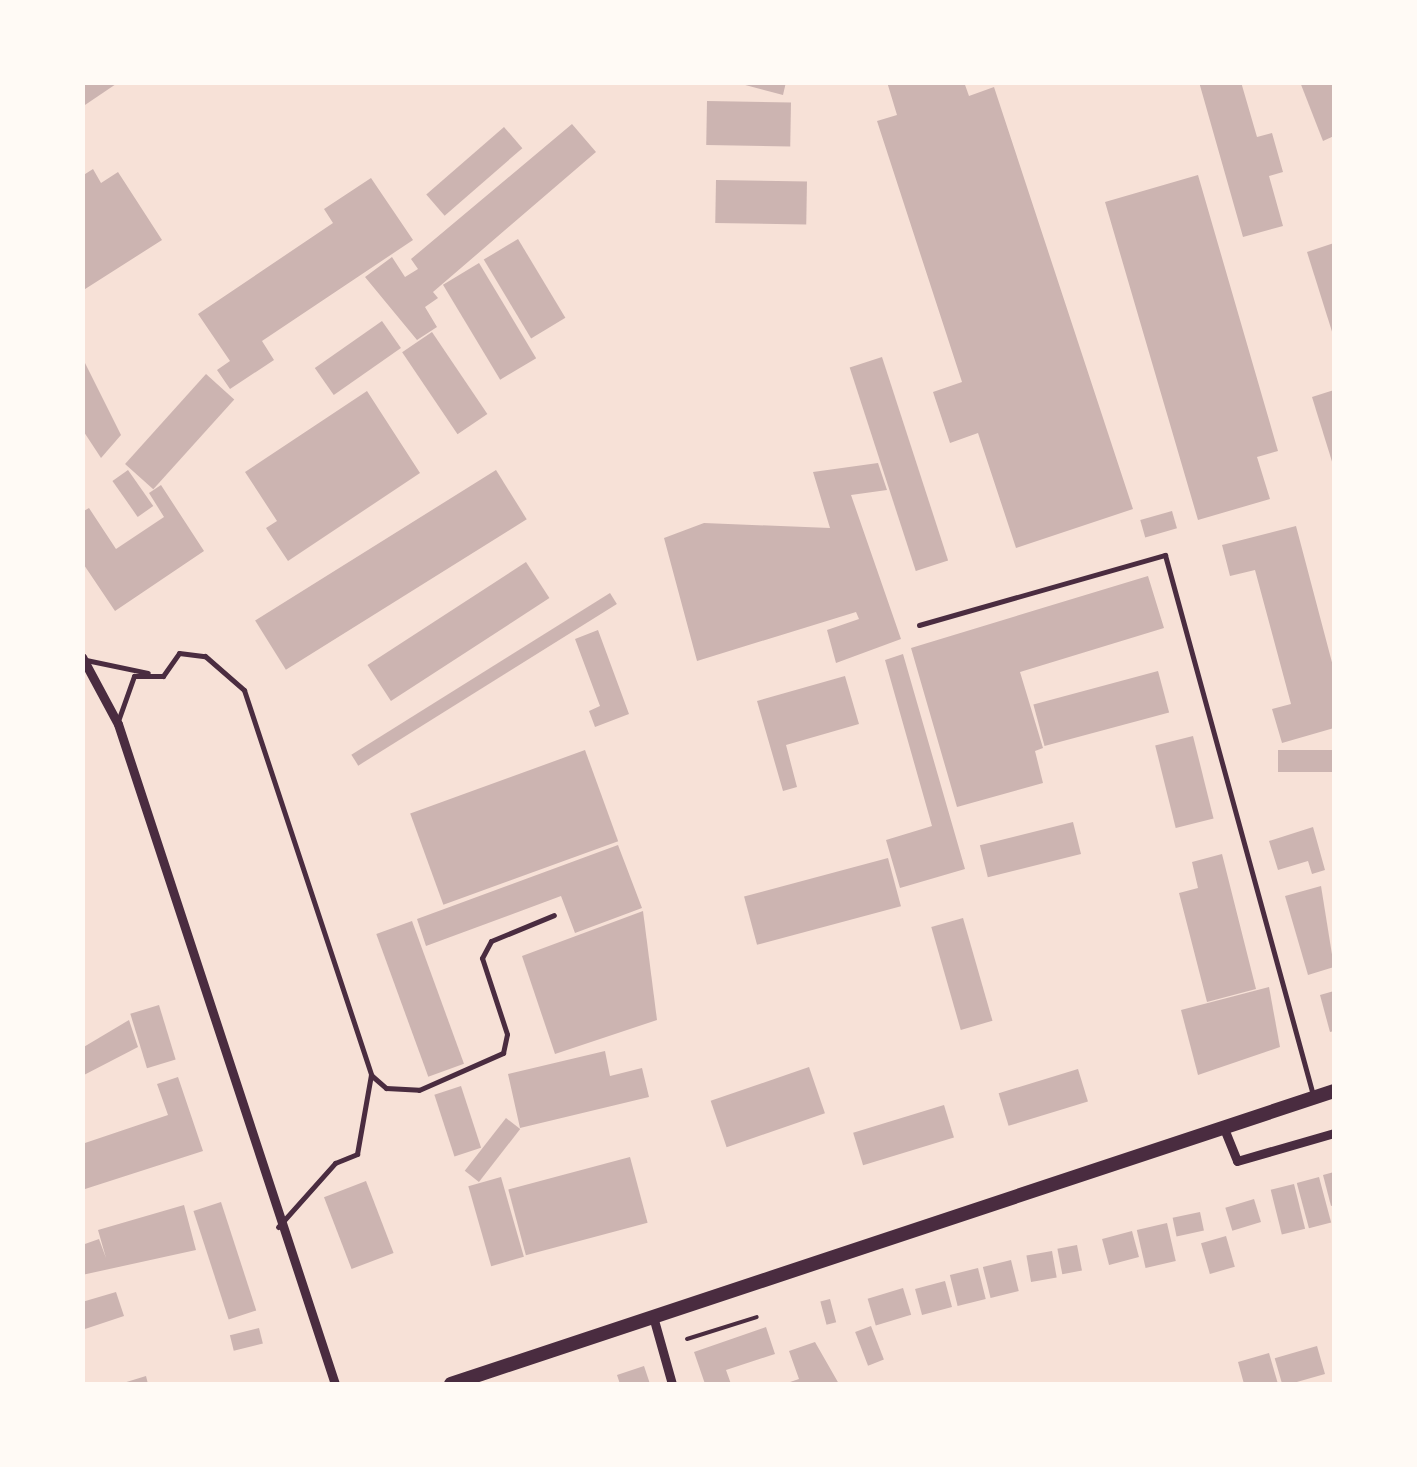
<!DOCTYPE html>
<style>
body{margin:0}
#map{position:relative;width:1417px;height:1467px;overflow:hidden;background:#f7e1d7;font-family:Montserrat,sans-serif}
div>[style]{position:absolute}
.building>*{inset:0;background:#ccb4b1;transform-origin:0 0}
.path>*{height:4px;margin:-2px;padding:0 2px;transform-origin:2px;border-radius:2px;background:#4a2c40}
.service>*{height:5px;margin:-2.5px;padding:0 2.5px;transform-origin:2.5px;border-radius:2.5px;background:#4a2c40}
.minor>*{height:9px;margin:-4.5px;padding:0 4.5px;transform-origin:4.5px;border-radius:4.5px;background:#4a2c40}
.primary>*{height:14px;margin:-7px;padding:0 7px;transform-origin:7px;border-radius:7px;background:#4a2c40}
span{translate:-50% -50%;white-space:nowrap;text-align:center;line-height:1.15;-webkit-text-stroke:9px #fffaf5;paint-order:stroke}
.frame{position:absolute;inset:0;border:85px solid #fffaf5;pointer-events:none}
</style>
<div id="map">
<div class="building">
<div style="clip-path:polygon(82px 82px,119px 82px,82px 107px)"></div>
<div style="clip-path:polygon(734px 82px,786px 82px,783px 95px)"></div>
<div style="clip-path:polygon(887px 82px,964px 82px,969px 96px,994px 87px,1133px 509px,1016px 548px,978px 433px,950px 443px,933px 392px,962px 382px,877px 121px,897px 115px)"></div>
<div style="clip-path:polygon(1199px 82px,1241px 82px,1257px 137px,1272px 133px,1283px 172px,1269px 176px,1283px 226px,1243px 237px)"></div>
<div style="clip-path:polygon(1300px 82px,1334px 82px,1334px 136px,1323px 141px)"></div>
<div style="left:707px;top:101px;width:84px;height:44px;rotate:1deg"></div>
<div style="clip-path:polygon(572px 124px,596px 152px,433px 292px,438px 298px,425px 307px,437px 327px,417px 340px,365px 277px,392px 257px,405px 277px,418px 269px,411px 259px)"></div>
<div style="left:504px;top:127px;width:28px;height:103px;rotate:49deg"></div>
<div style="clip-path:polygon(93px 169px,101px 183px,118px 172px,162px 240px,82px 291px,82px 176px)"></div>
<div style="clip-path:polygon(1198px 175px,1278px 451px,1257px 457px,1270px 499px,1198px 520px,1105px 202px)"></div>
<div style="clip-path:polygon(371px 178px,413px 240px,262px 341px,274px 360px,230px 389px,217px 370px,230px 361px,198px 314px,333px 223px,324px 209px)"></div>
<div style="left:716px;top:180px;width:91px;height:43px;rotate:1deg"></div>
<div style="left:518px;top:239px;width:92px;height:40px;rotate:59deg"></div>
<div style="clip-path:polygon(1334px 243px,1334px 338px,1307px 252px)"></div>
<div style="left:479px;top:263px;width:111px;height:42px;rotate:59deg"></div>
<div style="left:382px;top:321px;width:33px;height:82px;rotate:55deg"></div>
<div style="left:432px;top:332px;width:99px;height:36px;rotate:56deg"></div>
<div style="clip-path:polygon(82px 357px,121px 435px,101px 458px,82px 429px)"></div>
<div style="left:882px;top:357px;width:214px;height:34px;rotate:72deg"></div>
<div style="left:206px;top:374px;width:38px;height:121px;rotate:42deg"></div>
<div style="clip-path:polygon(1334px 390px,1334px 468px,1312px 397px)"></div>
<div style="clip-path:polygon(367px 391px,420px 473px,288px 561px,266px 528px,277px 521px,245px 472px)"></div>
<div style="clip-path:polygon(878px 463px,887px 490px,851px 495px,901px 639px,836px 663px,827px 630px,859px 619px,856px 612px,697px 661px,664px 538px,704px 523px,830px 528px,813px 472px)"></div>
<div style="left:128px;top:470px;width:44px;height:19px;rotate:55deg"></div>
<div style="left:496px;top:470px;width:58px;height:284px;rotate:58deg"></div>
<div style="clip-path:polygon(161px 485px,204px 551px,115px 611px,82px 562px,82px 512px,89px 508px,116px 549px,164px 517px,149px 493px)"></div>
<div style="left:1172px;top:511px;width:18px;height:33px;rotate:74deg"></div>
<div style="clip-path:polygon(1296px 526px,1334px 670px,1334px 728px,1282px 743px,1272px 709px,1291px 704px,1255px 570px,1230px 576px,1222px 545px)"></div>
<div style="left:526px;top:562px;width:43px;height:189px;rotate:57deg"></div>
<div style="clip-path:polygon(1148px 576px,1164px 628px,1020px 672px,1043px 748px,1035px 751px,1043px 783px,957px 807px,911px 648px)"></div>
<div style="left:610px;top:593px;width:13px;height:305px;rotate:58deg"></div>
<div style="clip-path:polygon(598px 630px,629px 714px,595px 727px,589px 711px,600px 706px,575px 639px)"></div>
<div style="clip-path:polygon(903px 654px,965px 869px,900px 888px,886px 840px,932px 826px,885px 660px)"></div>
<div style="left:1158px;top:671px;width:43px;height:129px;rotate:75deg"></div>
<div style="clip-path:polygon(845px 676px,859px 724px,786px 745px,797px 787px,783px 791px,757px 701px)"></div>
<div style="left:1193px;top:736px;width:85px;height:39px;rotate:76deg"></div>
<div style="left:585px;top:750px;width:97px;height:186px;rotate:70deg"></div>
<div style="left:1334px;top:750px;width:22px;height:56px;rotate:90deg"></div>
<div style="left:1073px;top:822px;width:33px;height:96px;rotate:76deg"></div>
<div style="clip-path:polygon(1313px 827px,1325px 870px,1312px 874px,1308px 861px,1278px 870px,1269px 841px)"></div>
<div style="clip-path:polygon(618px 845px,642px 908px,575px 933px,561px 896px,426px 946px,417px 919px)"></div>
<div style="clip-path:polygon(1222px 854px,1256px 989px,1207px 1002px,1179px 893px,1198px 888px,1192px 862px)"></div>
<div style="left:888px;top:858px;width:50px;height:149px;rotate:75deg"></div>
<div style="clip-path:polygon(1321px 886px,1334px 967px,1308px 975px,1285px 896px)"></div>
<div style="clip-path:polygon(643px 911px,657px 1020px,555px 1054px,522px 956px)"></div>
<div style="left:963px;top:918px;width:107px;height:33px;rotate:74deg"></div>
<div style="left:412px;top:921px;width:152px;height:38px;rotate:70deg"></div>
<div style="clip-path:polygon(1269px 987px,1280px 1047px,1198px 1075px,1181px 1010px)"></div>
<div style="clip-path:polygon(1334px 991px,1334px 1031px,1330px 1032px,1320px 995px)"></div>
<div style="left:159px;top:1005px;width:57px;height:30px;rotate:73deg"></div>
<div style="clip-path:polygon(129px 1020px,138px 1047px,82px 1076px,82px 1048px)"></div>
<div style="clip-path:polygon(605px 1051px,610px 1076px,642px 1068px,649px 1097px,520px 1128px,508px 1074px)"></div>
<div style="left:809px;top:1067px;width:49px;height:104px;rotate:71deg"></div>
<div style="left:1078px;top:1069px;width:34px;height:83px;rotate:73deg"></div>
<div style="clip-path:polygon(178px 1077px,203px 1151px,82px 1190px,82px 1144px,168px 1115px,157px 1084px)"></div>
<div style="left:461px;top:1086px;width:65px;height:28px;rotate:72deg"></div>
<div style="left:944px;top:1105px;width:34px;height:95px;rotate:73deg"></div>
<div style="left:506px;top:1118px;width:18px;height:67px;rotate:38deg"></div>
<div style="left:630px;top:1157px;width:68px;height:126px;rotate:75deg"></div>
<div style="clip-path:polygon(1334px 1172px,1334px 1205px,1331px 1206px,1323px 1175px)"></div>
<div style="left:501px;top:1177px;width:83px;height:34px;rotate:74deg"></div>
<div style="left:1319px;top:1177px;width:47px;height:23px;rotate:75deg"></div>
<div style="left:366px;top:1181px;width:77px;height:45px;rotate:69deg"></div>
<div style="left:1294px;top:1184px;width:46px;height:24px;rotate:76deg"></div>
<div style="left:1254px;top:1199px;width:24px;height:30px;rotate:73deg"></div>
<div style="left:221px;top:1202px;width:114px;height:29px;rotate:72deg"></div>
<div style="clip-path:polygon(184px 1205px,196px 1250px,82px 1275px,82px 1245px,99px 1239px,106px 1258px,98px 1230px)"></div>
<div style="left:1200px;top:1212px;width:19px;height:28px;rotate:78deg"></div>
<div style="left:1167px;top:1223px;width:39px;height:31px;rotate:77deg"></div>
<div style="left:1132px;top:1231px;width:27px;height:31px;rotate:75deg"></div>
<div style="left:1226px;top:1236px;width:32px;height:26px;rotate:74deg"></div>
<div style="left:1077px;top:1245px;width:26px;height:20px;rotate:79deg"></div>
<div style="left:1052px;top:1251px;width:27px;height:26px;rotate:80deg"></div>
<div style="left:1011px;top:1260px;width:32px;height:29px;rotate:76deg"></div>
<div style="left:978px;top:1268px;width:32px;height:29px;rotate:76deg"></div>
<div style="left:945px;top:1281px;width:27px;height:31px;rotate:75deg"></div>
<div style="left:903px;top:1288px;width:28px;height:37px;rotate:73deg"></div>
<div style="clip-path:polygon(116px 1292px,124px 1316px,82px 1330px,82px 1302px)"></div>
<div style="left:830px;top:1299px;width:24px;height:10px;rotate:75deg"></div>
<div style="left:871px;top:1326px;width:36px;height:17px;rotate:69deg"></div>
<div style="clip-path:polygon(766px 1327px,775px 1354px,726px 1370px,731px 1384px,705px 1384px,694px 1352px)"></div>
<div style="left:259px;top:1328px;width:16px;height:30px;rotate:76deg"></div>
<div style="clip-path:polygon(815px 1342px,839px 1384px,784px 1384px,799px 1379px,789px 1351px)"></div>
<div style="left:1317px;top:1346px;width:29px;height:44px;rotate:74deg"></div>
<div style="clip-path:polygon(1269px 1353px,1278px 1384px,1244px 1384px,1238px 1362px)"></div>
<div style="clip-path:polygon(644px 1366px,650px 1384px,620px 1384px,617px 1375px)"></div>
<div style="clip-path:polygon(146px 1376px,148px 1384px,120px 1384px)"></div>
</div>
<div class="path">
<div style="left:687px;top:1339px;width:73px;rotate:-17.4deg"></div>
</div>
<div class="service">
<div style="left:919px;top:625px;width:256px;rotate:-15.9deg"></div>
<div style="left:1165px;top:555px;width:560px;rotate:74.67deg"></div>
<div style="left:86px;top:660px;width:63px;rotate:11.8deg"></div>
<div style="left:118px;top:721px;width:48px;rotate:-70.4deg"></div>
<div style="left:134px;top:676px;width:29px"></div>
<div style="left:163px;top:676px;width:28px;rotate:-55deg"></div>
<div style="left:179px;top:653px;width:26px;rotate:7deg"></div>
<div style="left:205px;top:656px;width:52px;rotate:41.1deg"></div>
<div style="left:244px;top:690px;width:405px;rotate:71.7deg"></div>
<div style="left:371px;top:1075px;width:20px;rotate:41deg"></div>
<div style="left:386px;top:1088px;width:33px;rotate:3deg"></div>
<div style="left:419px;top:1090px;width:92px;rotate:-23.8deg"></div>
<div style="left:503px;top:1053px;width:19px;rotate:-78deg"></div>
<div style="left:507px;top:1034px;width:80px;rotate:-108.2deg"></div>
<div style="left:482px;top:958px;width:19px;rotate:-62deg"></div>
<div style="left:491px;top:941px;width:68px;rotate:-22.4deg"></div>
<div style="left:278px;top:1227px;width:86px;rotate:-48.3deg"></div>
<div style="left:335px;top:1163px;width:24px;rotate:-22deg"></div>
<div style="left:357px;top:1154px;width:80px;rotate:-80deg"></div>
</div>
<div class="minor">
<div style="left:82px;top:657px;width:76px;rotate:61.8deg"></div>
<div style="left:118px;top:724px;width:695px;rotate:71.8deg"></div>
<div style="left:1225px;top:1131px;width:32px;rotate:68deg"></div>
<div style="left:1237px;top:1161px;width:101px;rotate:-16.1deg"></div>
<div style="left:654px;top:1320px;width:66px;rotate:74.3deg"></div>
</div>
<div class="primary">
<div style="left:451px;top:1384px;width:930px;rotate:-18.36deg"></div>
</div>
<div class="frame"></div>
</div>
